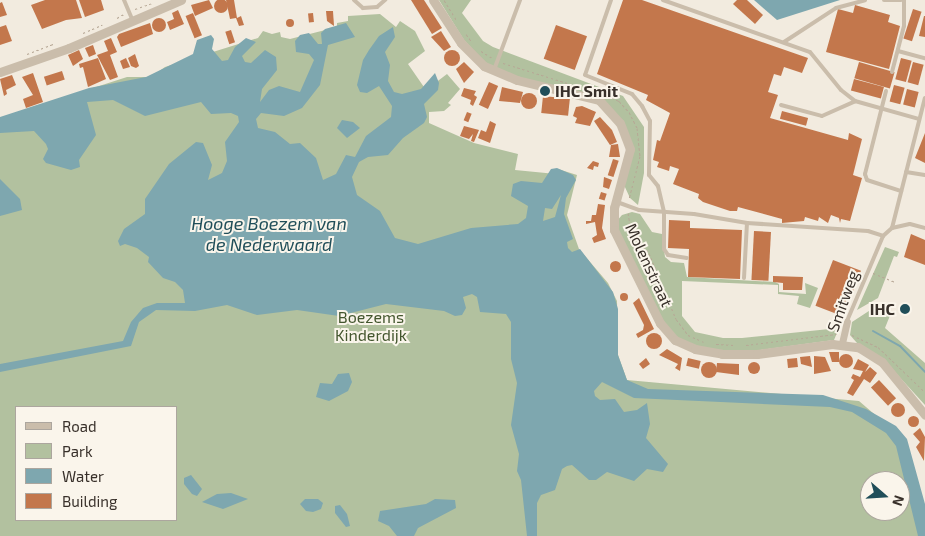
<!DOCTYPE html>
<style>
body{margin:0}
#map{position:relative;width:925px;height:536px;overflow:hidden;background:#f2ebdf;font-family:"Exo 2",sans-serif}
div>[style]{position:absolute}
.green>*{inset:0;background:#b2c19f}
.water>*{inset:0;background:#7ea7af}
.stream>*{height:2px;margin:-1px;padding:0 1px;transform-origin:1px;border-radius:1px;background:#7ea7af}
.building>*{inset:0;background:#c3774c;transform-origin:0 0}
.round{border-radius:50%}
.path>*{height:1px;margin-top:-0.5px;transform-origin:0;background:repeating-linear-gradient(90deg,#b6a795 0 2.5px,transparent 0 5px)}
.service>*{height:4px;margin:-2px;padding:0 2px;transform-origin:2px;border-radius:2px;background:#cabdab}
.minor>*{height:7px;margin:-3.5px;padding:0 3.5px;transform-origin:3.5px;border-radius:3.5px;background:#cabdab}
.tertiary>*{height:9px;margin:-4.5px;padding:0 4.5px;transform-origin:4.5px;border-radius:4.5px;background:#cabdab}
.dots>*{width:14px;height:14px;translate:-50% -50%;box-sizing:border-box;border:2px solid #faf5eb;border-radius:50%}
span{translate:-50% -50%;white-space:nowrap;text-align:center;line-height:1.15;-webkit-text-stroke:4px #faf5eb;paint-order:stroke}
.poi-label{font-size:16px;color:#38302a;font-weight:700}
.left{translate:0 -50%;text-align:left}
.right{translate:-100% -50%;text-align:right}
.street-label{font-size:16px;color:#38302a}
.park-label{font-size:16px;color:#43562e}
.water-label{font-size:18px;color:#204e59;font-style:italic}
.legend{position:absolute;left:15px;top:406px;width:162px;height:115px;box-sizing:border-box;background:#faf5eb;border:1px solid #aca69e;margin:0;padding:6px 9px;list-style:none;font-size:15px;color:#38302a}
.legend li{display:flex;align-items:center;gap:10px;height:25px}
.legend b{width:25px;border:1px solid #aca69e}
.north{position:absolute;left:860px;top:471px;width:50px;height:50px;box-sizing:border-box;background:#faf5eb;border:1px solid #aca69e;border-radius:50%;rotate:109deg;font-size:14px;font-weight:700;line-height:20px;text-align:center;color:#38302a}
.north::after{content:'';display:block;margin:auto;width:18px;height:22px;background:#204e59;clip-path:polygon(50% 0,100% 100%,50% 72%,0 100%)}
</style>
<div id="map">
<div class="green">
<div style="clip-path:polygon(439px 0,471px 0,462px 13px,483px 41px,493px 47px,623px 96px,644px 127px,644px 173px,638px 205px,630px 198px,624px 185px,631px 161px,629px 138px,593px 95px,514px 77px,488px 66px,464px 40px)"></div>
<div style="clip-path:polygon(evenodd,380px 14px,396px 27px,400px 21px,415px 31px,425px 51px,408px 64px,426px 90px,447px 74px,460px 89px,448px 103px,451px 105px,444px 111px,429px 112px,429px 123px,474px 143px,518px 154px,515px 170px,556px 174px,558px 169px,577px 175px,567px 215px,579px 249px,608px 283px,617px 301px,618px 355px,627px 380px,859px 401px,901px 437px,925px 536px,0 536px,0 118px,127px 77px,151px 77px,165px 67px,258px 38px,263px 31px,272px 34px,280px 32px,281px 37px,290px 39px,337px 27px,337px 23px,348px 21px,348px 16px,380px 14px,16px 407px,176px 407px,176px 520px,16px 520px,16px 407px,380px 14px,870px 481px,900px 481px,900px 511px,870px 511px,870px 481px)"></div>
<div style="clip-path:polygon(632px 212px,640px 214px,652px 232px,662px 234px,665px 257px,671px 262px,684px 263px,687px 277px,775px 282px,779px 284px,779px 292px,806px 294px,805px 283px,818px 288px,810px 308px,797px 304px,799px 296px,778px 294px,778px 285px,682px 281px,682px 316px,695px 332px,723px 338px,742px 338px,839px 328px,834px 340px,737px 353px,685px 345px,668px 330px,619px 237px,616px 222px,622px 215px)"></div>
<div style="clip-path:polygon(885px 247px,899px 252px,897px 257px,894px 256px,878px 298px,857px 310px)"></div>
<div style="clip-path:polygon(875px 307px,891px 313px,885px 328px,925px 363px,925px 405px,883px 359px,857px 343px,850px 335px,852px 322px)"></div>
</div>
<div class="water">
<div style="clip-path:polygon(754px 0,840px 0,777px 20px)"></div>
<div style="clip-path:polygon(evenodd,346px 23px,355px 37px,328px 45px,320px 85px,302px 108px,284px 116px,261px 113px,256px 119px,258px 128px,275px 132px,290px 144px,300px 143px,316px 158px,323px 180px,336px 174px,346px 155px,355px 157px,366px 136px,391px 117px,392px 106px,379px 86px,367px 93px,360px 92px,357px 85px,363px 60px,369px 50px,379px 36px,393px 27px,395px 37px,385px 52px,390px 65px,388px 81px,394px 92px,402px 94px,421px 89px,435px 73px,439px 83px,438px 90px,424px 104px,427px 117px,424px 123px,403px 138px,388px 155px,368px 157px,359px 162px,352px 177px,357px 195px,380px 211px,395px 238px,418px 244px,471px 228px,518px 224px,526px 218px,528px 206px,511px 196px,513px 184px,521px 181px,542px 183px,551px 169px,557px 168px,573px 175px,576px 180px,566px 198px,564px 214px,573px 239px,567px 242px,568px 248px,572px 252px,580px 249px,613px 292px,618px 309px,618px 355px,627px 380px,648px 389px,823px 395px,866px 409px,896px 426px,907px 439px,925px 504px,925px 536px,918px 536px,896px 446px,886px 433px,852px 412px,830px 407px,634px 398px,602px 382px,594px 391px,595px 396px,600px 400px,615px 399px,624px 412px,637px 410px,647px 403px,650px 424px,646px 438px,668px 464px,663px 472px,647px 469px,634px 481px,607px 472px,596px 480px,589px 480px,572px 465px,567px 466px,562px 469px,555px 490px,541px 495px,537px 503px,537px 536px,527px 536px,521px 480px,517px 471px,519px 454px,511px 425px,517px 383px,511px 359px,511px 322px,506px 314px,480px 312px,477px 297px,472px 294px,463px 297px,466px 308px,462px 315px,455px 316px,444px 311px,386px 304px,339px 316px,297px 310px,257px 315px,227px 305px,195px 311px,156px 310px,139px 322px,131px 346px,0 372px,0 364px,123px 341px,131px 322px,143px 308px,157px 303px,185px 303px,183px 290px,175px 282px,163px 278px,148px 262px,149px 257px,137px 248px,125px 244px,120px 246px,118px 241px,124px 229px,145px 214px,145px 199px,169px 164px,196px 142px,203px 143px,212px 165px,208px 180px,222px 173px,227px 161px,225px 142px,239px 122px,238px 116px,231px 113px,211px 114px,201px 102px,145px 116px,113px 100px,87px 102px,96px 135px,79px 160px,80px 167px,71px 170px,46px 163px,43px 159px,48px 149px,46px 144px,34px 131px,0 133px,0 117px,89px 88px,146px 77px,193px 54px,197px 40px,211px 35px,214px 39px,212px 49px,222px 61px,228px 60px,235px 47px,246px 38px,256px 42px,242px 56px,245px 62px,251px 63px,265px 50px,276px 57px,277px 70px,262px 89px,260px 102px,269px 90px,279px 86px,300px 92px,314px 60px,309px 54px,296px 52px,295px 41px,300px 35px,309px 33px,318px 44px,322px 44px,321px 33px,325px 29px,346px 23px,561px 195px,555px 217px,543px 221px,545px 208px,552px 209px,561px 195px)"></div>
<div style="clip-path:polygon(342px 120px,353px 122px,360px 128px,347px 138px,337px 128px)"></div>
<div style="clip-path:polygon(0 179px,20px 199px,22px 210px,0 216px)"></div>
<div style="clip-path:polygon(349px 373px,352px 382px,348px 391px,329px 401px,316px 397px,320px 383px,332px 384px,338px 374px)"></div>
<div style="clip-path:polygon(191px 475px,202px 489px,197px 496px,192px 494px,184px 484px,184px 478px)"></div>
<div style="clip-path:polygon(231px 493px,248px 499px,223px 509px,202px 502px,217px 494px)"></div>
<div style="clip-path:polygon(305px 499px,318px 499px,323px 503px,321px 509px,313px 512px,306px 511px,300px 504px)"></div>
<div style="clip-path:polygon(435px 499px,455px 500px,456px 508px,418px 528px,414px 536px,397px 536px,389px 526px,378px 521px,380px 511px,426px 504px)"></div>
<div style="clip-path:polygon(340px 505px,347px 514px,350px 526px,346px 527px,335px 513px,335px 506px)"></div>
</div>
<div class="stream">
<div style="left:873px;top:331px;width:31px;rotate:29deg"></div>
<div style="left:900px;top:346px;width:36px;rotate:46deg"></div>
</div>
<div class="building">
<div class="round" style="left:214px;top:-1px;width:14px;height:14px"></div>
<div style="clip-path:polygon(45px 0,76px 0,82px 18px,66px 20px,42px 29px,31px 5px)"></div>
<div style="clip-path:polygon(79px 0,101px 0,104px 10px,85px 17px)"></div>
<div style="clip-path:polygon(209px 0,213px 8px,195px 16px,191px 5px)"></div>
<div style="clip-path:polygon(226px 0,234px 0,237px 18px,241px 16px,244px 25px,239px 26px,236px 18px,230px 19px)"></div>
<div style="clip-path:polygon(411px 0,424px 0,442px 28px,432px 34px)"></div>
<div style="clip-path:polygon(623px 0,642px 0,808px 58px,802px 73px,784px 67px,781px 76px,774px 74px,768px 92px,778px 95px,770px 118px,848px 140px,849px 133px,862px 139px,853px 175px,862px 178px,850px 221px,841px 219px,840px 223px,839px 218px,831px 215px,828px 223px,819px 217px,818px 221px,805px 217px,804px 221px,782px 223px,782px 219px,738px 207px,737px 211px,730px 211px,703px 202px,698px 198px,699px 194px,673px 184px,679px 169px,670px 166px,669px 171px,657px 167px,659px 162px,653px 160px,657px 140px,660px 141px,670px 113px,646px 100px,648px 95px,597px 74px)"></div>
<div style="clip-path:polygon(737px 0,747px 0,763px 15px,755px 24px,733px 4px)"></div>
<div style="clip-path:polygon(2px 2px,7px 15px,0 17px,0 3px)"></div>
<div style="clip-path:polygon(855px 5px,890px 15px,888px 22px,900px 26px,889px 69px,826px 52px,838px 9px,853px 13px)"></div>
<div style="left:913px;top:9px;width:9px;height:31px;rotate:18deg"></div>
<div style="clip-path:polygon(178px 10px,184px 24px,170px 30px,167px 22px,174px 19px,172px 13px)"></div>
<div style="clip-path:polygon(326px 11px,333px 11px,334px 26px,327px 21px)"></div>
<div style="left:193px;top:13px;width:24px;height:8px;rotate:68deg"></div>
<div style="left:313px;top:13px;width:9px;height:5px;rotate:84deg"></div>
<div style="clip-path:polygon(924px 16px,925px 16px,925px 37px,919px 36px)"></div>
<div class="round" style="left:152px;top:18px;width:14px;height:14px"></div>
<div class="round" style="left:286px;top:19px;width:8px;height:8px"></div>
<div style="clip-path:polygon(150px 23px,153px 34px,121px 47px,117px 37px,119px 34px)"></div>
<div style="clip-path:polygon(6px 25px,12px 41px,0 45px,0 27px)"></div>
<div style="left:556px;top:25px;width:33px;height:36px;rotate:20deg"></div>
<div style="left:231px;top:30px;width:13px;height:6px;rotate:72deg"></div>
<div style="clip-path:polygon(441px 31px,451px 47px,444px 51px,431px 37px)"></div>
<div style="clip-path:polygon(111px 38px,117px 52px,110px 55px,118px 77px,110px 80px,97px 55px,108px 51px,104px 41px)"></div>
<div style="clip-path:polygon(93px 45px,96px 54px,89px 57px,85px 48px)"></div>
<div style="clip-path:polygon(79px 50px,83px 59px,73px 66px,68px 55px)"></div>
<div class="round" style="left:444px;top:50px;width:16px;height:16px"></div>
<div style="clip-path:polygon(135px 54px,139px 66px,136px 68px,131px 66px,128px 58px)"></div>
<div style="clip-path:polygon(98px 58px,106px 79px,88px 87px,83px 67px,80px 68px,79px 64px)"></div>
<div style="clip-path:polygon(126px 58px,130px 67px,123px 69px,120px 61px)"></div>
<div style="left:901px;top:58px;width:11px;height:22px;rotate:15deg"></div>
<div style="clip-path:polygon(464px 62px,474px 72px,464px 83px,456px 69px)"></div>
<div style="left:859px;top:62px;width:37px;height:17px;rotate:16deg"></div>
<div style="left:913px;top:62px;width:11px;height:21px;rotate:15deg"></div>
<div style="left:62px;top:71px;width:9px;height:19px;rotate:72deg"></div>
<div style="clip-path:polygon(33px 73px,43px 102px,26px 108px,23px 99px,33px 95px,22px 77px)"></div>
<div style="clip-path:polygon(12px 75px,16px 85px,6px 90px,7px 94px,4px 96px,0 79px)"></div>
<div style="left:854px;top:79px;width:31px;height:12px;rotate:15deg"></div>
<div style="left:489px;top:82px;width:10px;height:25px;rotate:24deg"></div>
<div style="left:894px;top:85px;width:11px;height:17px;rotate:15deg"></div>
<div style="clip-path:polygon(502px 87px,523px 92px,520px 103px,499px 101px)"></div>
<div style="clip-path:polygon(464px 88px,476px 91px,474px 95px,477px 97px,473px 106px,470px 104px,471px 100px,461px 96px)"></div>
<div style="left:907px;top:89px;width:12px;height:16px;rotate:14deg"></div>
<div class="round" style="left:521px;top:93px;width:16px;height:16px"></div>
<div style="left:543px;top:96px;width:27px;height:17px;rotate:6deg"></div>
<div style="clip-path:polygon(582px 106px,596px 112px,590px 126px,575px 123px,577px 118px,573px 116px,576px 107px)"></div>
<div style="left:782px;top:111px;width:27px;height:8px;rotate:15deg"></div>
<div style="left:467px;top:112px;width:5px;height:9px;rotate:22deg"></div>
<div style="clip-path:polygon(600px 117px,612px 130px,617px 142px,610px 145px,594px 121px)"></div>
<div style="clip-path:polygon(490px 121px,496px 124px,490px 143px,478px 138px,481px 130px,486px 132px)"></div>
<div style="clip-path:polygon(464px 126px,479px 130px,474px 142px,471px 141px,473px 134px,469px 139px,460px 136px)"></div>
<div style="clip-path:polygon(925px 133px,925px 163px,915px 158px)"></div>
<div style="clip-path:polygon(618px 144px,620px 157px,609px 157px,611px 145px)"></div>
<div style="left:613px;top:159px;width:6px;height:17px;rotate:18deg"></div>
<div style="clip-path:polygon(593px 161px,599px 163px,598px 167px,594px 166px,593px 170px,587px 168px)"></div>
<div style="clip-path:polygon(604px 177px,612px 180px,609px 189px,603px 187px)"></div>
<div style="left:601px;top:192px;width:6px;height:7px;rotate:18deg"></div>
<div style="clip-path:polygon(598px 204px,605px 205px,602px 228px,606px 239px,594px 243px,592px 238px,597px 235px,595px 222px,586px 224px,586px 221px,591px 221px,592px 215px,596px 215px)"></div>
<div style="clip-path:polygon(669px 220px,690px 221px,690px 228px,742px 230px,740px 279px,688px 277px,689px 249px,668px 248px)"></div>
<div style="left:754px;top:231px;width:17px;height:49px;rotate:3deg"></div>
<div style="clip-path:polygon(911px 234px,925px 240px,925px 265px,904px 257px)"></div>
<div style="left:833px;top:260px;width:30px;height:49px;rotate:21deg"></div>
<div class="round" style="left:609.5px;top:260.5px;width:11px;height:11px"></div>
<div style="clip-path:polygon(773px 276px,803px 277px,802px 290px,783px 290px,783px 283px,773px 282px)"></div>
<div class="round" style="left:620px;top:293px;width:8px;height:8px"></div>
<div style="clip-path:polygon(639px 298px,654px 329px,638px 338px,636px 334px,643px 330px,644px 325px,633px 303px)"></div>
<div class="round" style="left:646px;top:333px;width:16px;height:16px"></div>
<div style="clip-path:polygon(667px 349px,682px 358px,680px 371px,675px 368px,678px 364px,659px 355px)"></div>
<div style="clip-path:polygon(829px 352px,839px 352px,839px 362px,832px 362px)"></div>
<div class="round" style="left:839px;top:354px;width:14px;height:14px"></div>
<div style="clip-path:polygon(810px 356px,812px 367px,801px 364px,800px 357px)"></div>
<div style="clip-path:polygon(814px 356px,825px 357px,831px 371px,814px 374px)"></div>
<div style="clip-path:polygon(646px 358px,650px 364px,643px 369px,639px 364px)"></div>
<div style="left:688px;top:358px;width:13px;height:8px;rotate:13deg"></div>
<div style="left:797px;top:358px;width:9px;height:10px;rotate:84deg"></div>
<div style="clip-path:polygon(858px 359px,869px 365px,865px 372px,870px 367px,877px 373px,870px 383px,864px 379px,853px 396px,847px 393px,854px 380px,851px 378px,853px 374px,860px 377px,863px 371px,853px 369px)"></div>
<div class="round" style="left:701px;top:362px;width:16px;height:16px"></div>
<div class="round" style="left:748px;top:362px;width:12px;height:12px"></div>
<div style="clip-path:polygon(717px 363px,739px 364px,739px 375px,716px 372px)"></div>
<div style="left:879px;top:380px;width:25px;height:11px;rotate:47deg"></div>
<div class="round" style="left:891px;top:403px;width:14px;height:14px"></div>
<div class="round" style="left:907.5px;top:415.5px;width:11px;height:11px"></div>
<div style="clip-path:polygon(920px 428px,925px 437px,924px 461px,916px 447px,920px 442px,913px 434px)"></div>
</div>
<div class="path">
<div style="left:444px;top:0;width:25px;rotate:58deg"></div>
<div style="left:135px;top:9px;width:18px;rotate:-19deg"></div>
<div style="left:117px;top:18px;width:8px;rotate:-30deg"></div>
<div style="left:83px;top:33px;width:21px;rotate:-23deg"></div>
<div style="left:466px;top:34px;width:9px;rotate:54deg"></div>
<div style="left:481px;top:51px;width:13px;rotate:32deg"></div>
<div style="left:27px;top:54px;width:28px;rotate:-21deg"></div>
<div style="left:503px;top:63px;width:73px;rotate:17.4deg"></div>
<div style="left:603px;top:93px;width:18px;rotate:27deg"></div>
<div style="left:619px;top:101px;width:15px;rotate:48deg"></div>
<div style="left:629px;top:112px;width:18px;rotate:63deg"></div>
<div style="left:637px;top:128px;width:28px;rotate:84deg"></div>
<div style="left:640px;top:156px;width:44px;rotate:104.3deg"></div>
<div style="left:628px;top:213px;width:17px;rotate:80deg"></div>
<div style="left:631px;top:230px;width:29px;rotate:52deg"></div>
<div style="left:649px;top:253px;width:71px;rotate:67.8deg"></div>
<div style="left:676px;top:319px;width:20px;rotate:53deg"></div>
<div style="left:688px;top:335px;width:17px;rotate:24deg"></div>
<div style="left:873px;top:273px;width:24px;rotate:22deg"></div>
<div style="left:852px;top:335px;width:29px;rotate:25deg"></div>
<div style="left:878px;top:347px;width:65px;rotate:43.8deg"></div>
<div style="left:716px;top:344px;width:18px;rotate:3deg"></div>
<div style="left:746px;top:345px;width:91px;rotate:-7deg"></div>
</div>
<div class="service">
<div style="left:124px;top:0;width:23px;rotate:67deg"></div>
<div style="left:354px;top:0;width:12px;rotate:42deg"></div>
<div style="left:363px;top:8px;width:14px;rotate:-4deg"></div>
<div style="left:377px;top:7px;width:11px;rotate:-41deg"></div>
<div style="left:611px;top:0;width:79px;rotate:109.1deg"></div>
<div style="left:585px;top:75px;width:51px;rotate:22deg"></div>
<div style="left:632px;top:94px;width:16px;rotate:50deg"></div>
<div style="left:642px;top:106px;width:17px;rotate:62deg"></div>
<div style="left:650px;top:121px;width:54px;rotate:91.1deg"></div>
<div style="left:649px;top:175px;width:14px;rotate:51deg"></div>
<div style="left:658px;top:186px;width:27px;rotate:77deg"></div>
<div style="left:664px;top:212px;width:37px;rotate:90deg"></div>
<div style="left:664px;top:249px;width:7px;rotate:56deg"></div>
<div style="left:668px;top:255px;width:19px;rotate:9deg"></div>
<div style="left:663px;top:0;width:156px;rotate:19.5deg"></div>
<div style="left:810px;top:52px;width:49px;rotate:50.8deg"></div>
<div style="left:841px;top:90px;width:18px;rotate:38deg"></div>
<div style="left:884px;top:0;width:17px"></div>
<div style="left:784px;top:42px;width:62px;rotate:-33.2deg"></div>
<div style="left:836px;top:8px;width:30px;rotate:-15deg"></div>
<div style="left:898px;top:51px;width:28px;rotate:15deg"></div>
<div style="left:494px;top:70px;width:75px;rotate:-69.6deg"></div>
<div style="left:892px;top:72px;width:48px;rotate:-75.4deg"></div>
<div style="left:904px;top:26px;width:26px;rotate:-90deg"></div>
<div style="left:886px;top:91px;width:86px;rotate:104.2deg"></div>
<div style="left:865px;top:174px;width:6px;rotate:72deg"></div>
<div style="left:867px;top:180px;width:36px;rotate:18deg"></div>
<div style="left:781px;top:105px;width:42px;rotate:15deg"></div>
<div style="left:822px;top:116px;width:36px;rotate:-24deg"></div>
<div style="left:855px;top:101px;width:66px;rotate:15.7deg"></div>
<div style="left:906px;top:172px;width:19px;rotate:9deg"></div>
<div style="left:617px;top:202px;width:23px;rotate:20deg"></div>
<div style="left:639px;top:210px;width:55px;rotate:4.2deg"></div>
<div style="left:694px;top:214px;width:54px;rotate:9.6deg"></div>
<div style="left:747px;top:223px;width:121px;rotate:3.8deg"></div>
<div style="left:868px;top:231px;width:16px;rotate:18deg"></div>
<div style="left:883px;top:236px;width:12px;rotate:-42deg"></div>
<div style="left:892px;top:228px;width:18px;rotate:-13deg"></div>
<div style="left:910px;top:224px;width:16px;rotate:15deg"></div>
<div style="left:892px;top:228px;width:134px;rotate:-75.8deg"></div>
<div style="left:744px;top:278px;width:55px;rotate:-86.9deg"></div>
<div style="left:847px;top:321px;width:92px;rotate:-67deg"></div>
</div>
<div class="minor">
<div style="left:842px;top:343px;width:22px;rotate:-77deg"></div>
</div>
<div class="tertiary">
<div style="left:433px;top:0;width:51px;rotate:56.9deg"></div>
<div style="left:461px;top:43px;width:33px;rotate:45deg"></div>
<div style="left:484px;top:66px;width:36px;rotate:23deg"></div>
<div style="left:517px;top:80px;width:84px;rotate:13.7deg"></div>
<div style="left:599px;top:100px;width:31px;rotate:48deg"></div>
<div style="left:620px;top:123px;width:28px;rotate:69deg"></div>
<div style="left:630px;top:149px;width:61px;rotate:105.2deg"></div>
<div style="left:614px;top:208px;width:22px;rotate:90deg"></div>
<div style="left:614px;top:230px;width:104px;rotate:63.7deg"></div>
<div style="left:660px;top:323px;width:23px;rotate:49deg"></div>
<div style="left:675px;top:340px;width:22px;rotate:24deg"></div>
<div style="left:695px;top:349px;width:27px;rotate:10deg"></div>
<div style="left:722px;top:354px;width:35px"></div>
<div style="left:757px;top:354px;width:76px;rotate:-7.6deg"></div>
<div style="left:832px;top:344px;width:26px;rotate:7deg"></div>
<div style="left:858px;top:347px;width:28px;rotate:32deg"></div>
<div style="left:882px;top:362px;width:68px;rotate:50.9deg"></div>
<div style="left:0;top:72px;width:73px;rotate:-19.2deg"></div>
<div style="left:69px;top:48px;width:122px;rotate:-23.2deg"></div>
</div>
<div class="dots">
<div style="left:545px;top:91px;background:#204e59"></div>
<div style="left:905px;top:309px;background:#204e59"></div>
</div>
<div class="poi-label">
<span class="left" style="left:555px;top:91px">IHC Smit</span>
<span class="right" style="left:895px;top:309px">IHC</span>
</div>
<div class="street-label">
<span style="left:649px;top:265px;rotate:65deg">Molenstraat</span>
<span style="left:843px;top:301px;rotate:-70deg">Smitweg</span>
</div>
<div class="park-label">
<span style="left:371px;top:326px">Boezems<br>Kinderdijk</span>
</div>
<div class="water-label">
<span style="left:269px;top:234px">Hooge Boezem van<br>de Nederwaard</span>
</div>
<ul class="legend">
<li><b style="height:6px;background:#cabdab"></b>Road</li>
<li><b style="height:14px;background:#b2c19f"></b>Park</li>
<li><b style="height:14px;background:#7ea7af"></b>Water</li>
<li><b style="height:14px;background:#c3774c"></b>Building</li>
</ul>
<div class="north">N</div>
</div>
